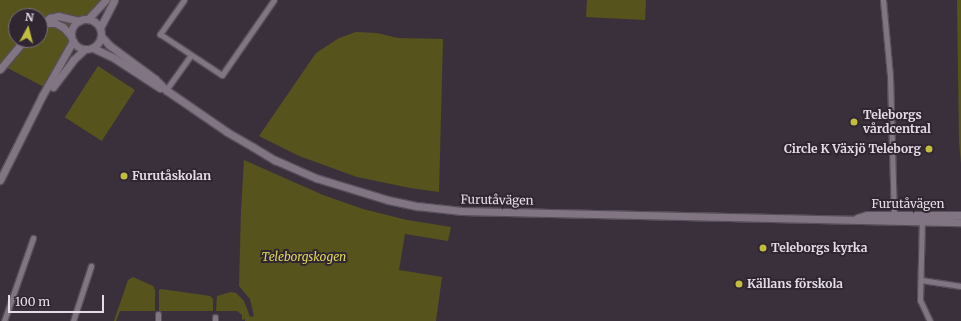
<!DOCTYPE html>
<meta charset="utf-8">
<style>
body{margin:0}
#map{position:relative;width:961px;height:321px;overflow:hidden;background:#3a303c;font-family:Merriweather,serif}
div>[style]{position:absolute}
.green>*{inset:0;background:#56541c;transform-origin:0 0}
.roads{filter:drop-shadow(1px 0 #574f59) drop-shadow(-1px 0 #574f59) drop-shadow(0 1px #574f59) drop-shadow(0 -1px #574f59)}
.minor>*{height:5px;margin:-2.5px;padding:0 2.5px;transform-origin:2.5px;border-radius:2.5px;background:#817583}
.tertiary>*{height:7px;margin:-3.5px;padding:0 3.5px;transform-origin:3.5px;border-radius:3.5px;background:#817583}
.tertiary>.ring{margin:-3.5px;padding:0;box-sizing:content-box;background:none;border:7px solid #817583;border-radius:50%}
.dots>*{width:11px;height:11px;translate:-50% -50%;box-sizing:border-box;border:2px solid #302632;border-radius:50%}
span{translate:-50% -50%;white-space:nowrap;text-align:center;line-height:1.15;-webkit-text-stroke:4px #302632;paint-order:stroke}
.poi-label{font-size:12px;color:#e3dce4;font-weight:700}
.left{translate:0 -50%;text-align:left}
.right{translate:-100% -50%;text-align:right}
.street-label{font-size:12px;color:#e3dce4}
.park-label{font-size:12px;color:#dcd658;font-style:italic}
.north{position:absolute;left:8px;top:8px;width:40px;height:40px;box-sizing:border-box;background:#302632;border:1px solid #786f79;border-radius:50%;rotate:7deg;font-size:11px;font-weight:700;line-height:16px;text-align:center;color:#e3dce4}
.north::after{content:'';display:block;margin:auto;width:14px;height:18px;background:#c3bd3f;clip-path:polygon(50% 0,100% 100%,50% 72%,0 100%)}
.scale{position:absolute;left:8px;top:295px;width:96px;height:18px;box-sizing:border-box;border:2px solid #e3dce4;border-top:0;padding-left:5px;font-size:12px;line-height:14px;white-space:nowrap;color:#e3dce4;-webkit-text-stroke:3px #302632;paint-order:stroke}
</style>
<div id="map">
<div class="green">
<div style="clip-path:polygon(evenodd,0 0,101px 0,89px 14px,79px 18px,70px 26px,68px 43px,44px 87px,0 64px,0 0,16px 16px,40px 16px,40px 40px,16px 40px,16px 16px)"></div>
<div style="clip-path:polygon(587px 0,646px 0,645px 20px,586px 17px)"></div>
<div style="clip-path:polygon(957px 0,961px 0,961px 163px,959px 142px)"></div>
<div style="clip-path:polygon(356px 32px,377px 33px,398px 38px,443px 39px,439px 192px,410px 188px,357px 177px,299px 156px,259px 136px,316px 53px,339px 38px)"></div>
<div style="left:98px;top:66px;width:44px;height:61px;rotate:33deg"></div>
<div style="clip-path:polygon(244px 160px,323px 195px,363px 209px,407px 220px,451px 227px,448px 241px,405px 234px,399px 270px,442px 277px,436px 321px,245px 321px,245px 319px,242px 320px,242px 315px,237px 311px,216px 311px,217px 296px,231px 292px,236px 293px,244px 301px,250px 317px,254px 316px,250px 299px,239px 286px,241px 210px)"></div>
<div style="clip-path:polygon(133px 277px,153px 286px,155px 290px,155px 311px,120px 311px,116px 321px,114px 321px,128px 280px)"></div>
<div style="clip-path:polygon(161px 289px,210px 296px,213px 299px,213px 311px,159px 311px,159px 290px)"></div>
</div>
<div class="roads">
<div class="minor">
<div style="left:184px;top:0;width:42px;rotate:125.2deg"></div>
<div style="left:160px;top:34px;width:74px;rotate:33.5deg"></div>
<div style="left:222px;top:75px;width:91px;rotate:-55.3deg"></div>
<div style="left:883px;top:0;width:75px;rotate:84.7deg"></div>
<div style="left:890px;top:75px;width:142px;rotate:88.4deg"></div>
<div style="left:166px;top:90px;width:43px;rotate:-54.5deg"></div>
<div style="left:922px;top:218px;width:82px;rotate:91.4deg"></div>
<div style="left:920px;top:300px;width:23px;rotate:65deg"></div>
<div style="left:921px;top:280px;width:40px;rotate:8.5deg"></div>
<div style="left:158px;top:314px;width:7px;rotate:90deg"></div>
<div style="left:4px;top:321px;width:88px;rotate:-70.7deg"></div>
<div style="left:73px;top:321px;width:58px;rotate:-71.9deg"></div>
<div style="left:215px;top:321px;width:4px;rotate:-90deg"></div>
</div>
<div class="tertiary">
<div class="ring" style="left:71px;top:19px;width:23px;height:23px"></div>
<div style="left:88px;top:19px;width:26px;rotate:-47deg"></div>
<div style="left:44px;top:23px;width:11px"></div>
<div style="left:55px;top:23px;width:9px;rotate:27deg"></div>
<div style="left:63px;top:27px;width:12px;rotate:48deg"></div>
<div style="left:40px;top:26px;width:13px;rotate:-39deg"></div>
<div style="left:50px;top:18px;width:8px;rotate:-14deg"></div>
<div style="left:58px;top:16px;width:22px;rotate:13deg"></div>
<div style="left:100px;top:28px;width:31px;rotate:-63deg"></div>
<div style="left:101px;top:36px;width:12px;rotate:48deg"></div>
<div style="left:109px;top:45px;width:57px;rotate:36.5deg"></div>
<div style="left:155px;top:79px;width:16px;rotate:45deg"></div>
<div style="left:166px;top:90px;width:74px;rotate:34.5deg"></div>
<div style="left:227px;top:132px;width:30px;rotate:30deg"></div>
<div style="left:253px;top:147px;width:26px;rotate:31deg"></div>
<div style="left:275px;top:160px;width:45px;rotate:23.7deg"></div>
<div style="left:316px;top:178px;width:75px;rotate:17deg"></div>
<div style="left:388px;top:200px;width:30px;rotate:12deg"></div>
<div style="left:417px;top:206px;width:45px;rotate:6.3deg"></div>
<div style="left:462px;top:211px;width:499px;rotate:1.3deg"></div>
<div style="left:93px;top:48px;width:23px;rotate:25deg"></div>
<div style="left:114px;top:58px;width:55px;rotate:33.1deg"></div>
<div style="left:0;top:69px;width:38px;rotate:-50deg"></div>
<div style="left:53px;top:87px;width:34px;rotate:-53deg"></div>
<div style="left:73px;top:60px;width:16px;rotate:-43deg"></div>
<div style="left:0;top:180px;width:94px;rotate:-63.4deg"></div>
<div style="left:42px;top:96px;width:63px;rotate:-60.6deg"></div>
<div style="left:857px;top:218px;width:10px;rotate:-17deg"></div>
<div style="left:867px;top:215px;width:94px"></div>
</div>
</div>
<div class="dots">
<div style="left:854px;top:122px;background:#c3bd3f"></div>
<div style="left:929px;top:149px;background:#c3bd3f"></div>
<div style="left:124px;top:176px;background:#c3bd3f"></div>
<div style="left:763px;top:248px;background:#c3bd3f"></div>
<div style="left:739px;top:284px;background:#c3bd3f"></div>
</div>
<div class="poi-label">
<span class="left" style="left:863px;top:122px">Teleborgs<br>vårdcentral</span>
<span class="right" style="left:921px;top:149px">Circle K Växjö Teleborg</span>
<span class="left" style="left:132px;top:176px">Furutåskolan</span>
<span class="left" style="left:771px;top:248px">Teleborgs kyrka</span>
<span class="left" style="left:747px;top:284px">Källans förskola</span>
</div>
<div class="street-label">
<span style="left:497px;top:200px;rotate:1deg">Furutåvägen</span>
<span style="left:908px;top:204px">Furutåvägen</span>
</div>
<div class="park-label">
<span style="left:304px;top:257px">Teleborgskogen</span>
</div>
<div class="north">N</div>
<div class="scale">100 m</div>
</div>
